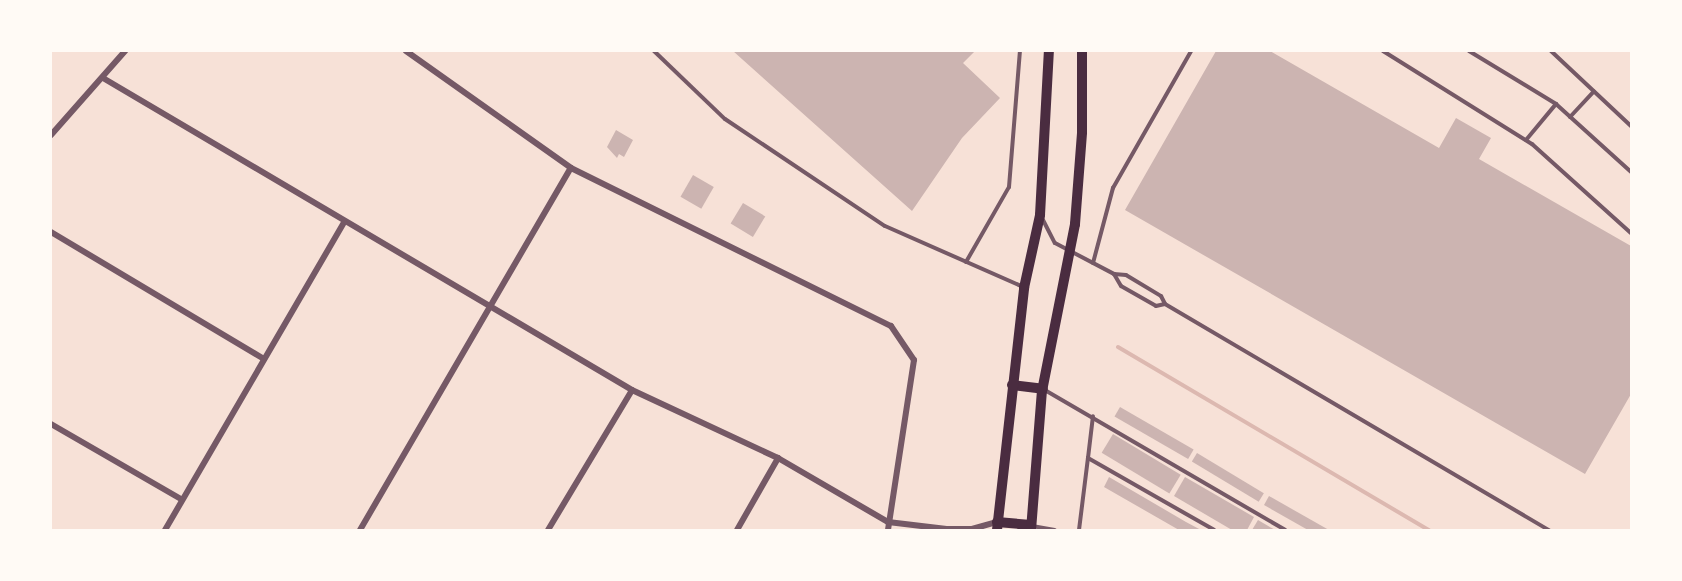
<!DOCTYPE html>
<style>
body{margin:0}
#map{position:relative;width:1682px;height:581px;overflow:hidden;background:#f7e1d7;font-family:"Playfair Display",serif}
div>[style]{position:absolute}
.stream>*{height:4px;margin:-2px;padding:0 2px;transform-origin:2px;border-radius:2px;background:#dcb8b0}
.building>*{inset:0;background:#ccb4b1;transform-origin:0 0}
.service>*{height:4px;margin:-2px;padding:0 2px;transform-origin:2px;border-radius:2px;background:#755966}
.minor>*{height:6px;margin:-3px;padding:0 3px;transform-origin:3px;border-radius:3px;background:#755966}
.secondary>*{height:10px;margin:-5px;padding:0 5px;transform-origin:5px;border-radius:5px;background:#4a2c40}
span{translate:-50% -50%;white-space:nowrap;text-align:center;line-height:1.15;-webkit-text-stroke:6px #fffaf5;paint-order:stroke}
.frame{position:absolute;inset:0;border:52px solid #fffaf5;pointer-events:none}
</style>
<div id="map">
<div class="stream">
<div style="left:1118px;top:347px;width:361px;rotate:30.5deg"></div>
</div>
<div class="building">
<div style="clip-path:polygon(733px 51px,975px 51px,963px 63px,1000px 98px,962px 138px,912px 211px)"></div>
<div style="clip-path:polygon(1216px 51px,1270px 51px,1439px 148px,1456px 118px,1491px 138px,1479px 159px,1631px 246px,1631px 394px,1585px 474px,1125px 210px)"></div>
<div style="clip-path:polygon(616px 130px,633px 140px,624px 157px,619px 154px,617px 158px,607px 147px)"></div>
<div style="left:693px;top:175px;width:24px;height:25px;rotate:30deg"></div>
<div style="left:743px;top:203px;width:26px;height:24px;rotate:31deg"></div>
<div style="left:1120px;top:407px;width:85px;height:11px;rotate:30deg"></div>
<div style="left:1113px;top:434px;width:79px;height:22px;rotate:31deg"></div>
<div style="left:1197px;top:453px;width:78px;height:10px;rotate:31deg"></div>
<div style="clip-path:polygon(1109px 477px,1186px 522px,1201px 530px,1179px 530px,1104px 487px)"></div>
<div style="clip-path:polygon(1185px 477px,1254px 517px,1247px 530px,1232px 530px,1174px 496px)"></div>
<div style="clip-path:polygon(1269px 496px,1329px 530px,1308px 530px,1264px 505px)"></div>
<div style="clip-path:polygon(1258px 520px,1275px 530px,1252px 530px)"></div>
</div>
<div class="service">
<div style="left:654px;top:51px;width:98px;rotate:43.8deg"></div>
<div style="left:725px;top:119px;width:192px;rotate:33.8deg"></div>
<div style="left:885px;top:226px;width:151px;rotate:23.8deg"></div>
<div style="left:1383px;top:51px;width:176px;rotate:32deg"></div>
<div style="left:1532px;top:144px;width:133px;rotate:42deg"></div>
<div style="left:1469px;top:51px;width:102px;rotate:31.3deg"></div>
<div style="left:1556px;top:104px;width:101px;rotate:42.2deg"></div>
<div style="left:1551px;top:51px;width:110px;rotate:43.2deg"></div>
<div style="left:1570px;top:117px;width:35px;rotate:-47deg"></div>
<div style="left:1526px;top:140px;width:47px;rotate:-50.2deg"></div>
<div style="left:1042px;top:218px;width:28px;rotate:63deg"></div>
<div style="left:1055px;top:243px;width:67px;rotate:27.7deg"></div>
<div style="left:1114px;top:274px;width:12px;rotate:5deg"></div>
<div style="left:1126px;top:275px;width:41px;rotate:31deg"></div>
<div style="left:1161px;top:296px;width:9px;rotate:63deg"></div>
<div style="left:966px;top:262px;width:86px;rotate:-60.2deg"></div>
<div style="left:1009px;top:187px;width:136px;rotate:-85.4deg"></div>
<div style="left:1093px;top:263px;width:78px;rotate:-75.1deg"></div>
<div style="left:1113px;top:188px;width:158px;rotate:-60.3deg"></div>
<div style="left:1114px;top:274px;width:14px;rotate:60deg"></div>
<div style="left:1121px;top:286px;width:40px;rotate:29.7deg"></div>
<div style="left:1156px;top:306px;width:9px;rotate:-13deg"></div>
<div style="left:1165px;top:304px;width:446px;rotate:30.5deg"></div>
<div style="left:1043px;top:389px;width:280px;rotate:30.2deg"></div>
<div style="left:1088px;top:458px;width:42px;rotate:-83.2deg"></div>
<div style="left:1032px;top:526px;width:23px;rotate:10deg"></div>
<div style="left:1079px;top:530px;width:73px;rotate:-82.9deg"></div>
<div style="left:1088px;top:458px;width:145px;rotate:29.7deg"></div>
</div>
<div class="minor">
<div style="left:406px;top:51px;width:202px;rotate:35.3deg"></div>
<div style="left:571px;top:168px;width:357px;rotate:26.3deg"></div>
<div style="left:891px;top:326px;width:41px;rotate:55.9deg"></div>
<div style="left:914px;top:360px;width:172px;rotate:98.7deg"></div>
<div style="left:103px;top:78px;width:614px;rotate:30.53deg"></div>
<div style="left:632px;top:390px;width:161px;rotate:25deg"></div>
<div style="left:778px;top:458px;width:127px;rotate:30.2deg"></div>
<div style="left:888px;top:522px;width:59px;rotate:6.8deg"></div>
<div style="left:947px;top:529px;width:25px"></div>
<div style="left:972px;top:529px;width:26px;rotate:-16deg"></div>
<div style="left:51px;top:135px;width:112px;rotate:-48.6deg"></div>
<div style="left:51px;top:232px;width:248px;rotate:30.8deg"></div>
<div style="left:51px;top:424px;width:150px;rotate:30deg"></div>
<div style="left:165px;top:530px;width:356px;rotate:-59.8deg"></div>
<div style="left:360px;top:530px;width:419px;rotate:-59.8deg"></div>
<div style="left:548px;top:530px;width:163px;rotate:-59deg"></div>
<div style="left:737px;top:530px;width:83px;rotate:-60.3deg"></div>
</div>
<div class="secondary">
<div style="left:1012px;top:385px;width:31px;rotate:7deg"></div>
<div style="left:997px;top:522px;width:34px;rotate:5deg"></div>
<div style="left:997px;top:530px;width:244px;rotate:-83.6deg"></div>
<div style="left:1024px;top:288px;width:75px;rotate:-77.6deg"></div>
<div style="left:1040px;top:215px;width:164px;rotate:-86.9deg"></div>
<div style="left:1031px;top:530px;width:139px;rotate:-85.5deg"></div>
<div style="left:1042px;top:391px;width:170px;rotate:-78.8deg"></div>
<div style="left:1075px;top:224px;width:92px;rotate:-85.6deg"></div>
<div style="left:1082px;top:132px;width:81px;rotate:-90deg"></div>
</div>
<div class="frame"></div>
</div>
